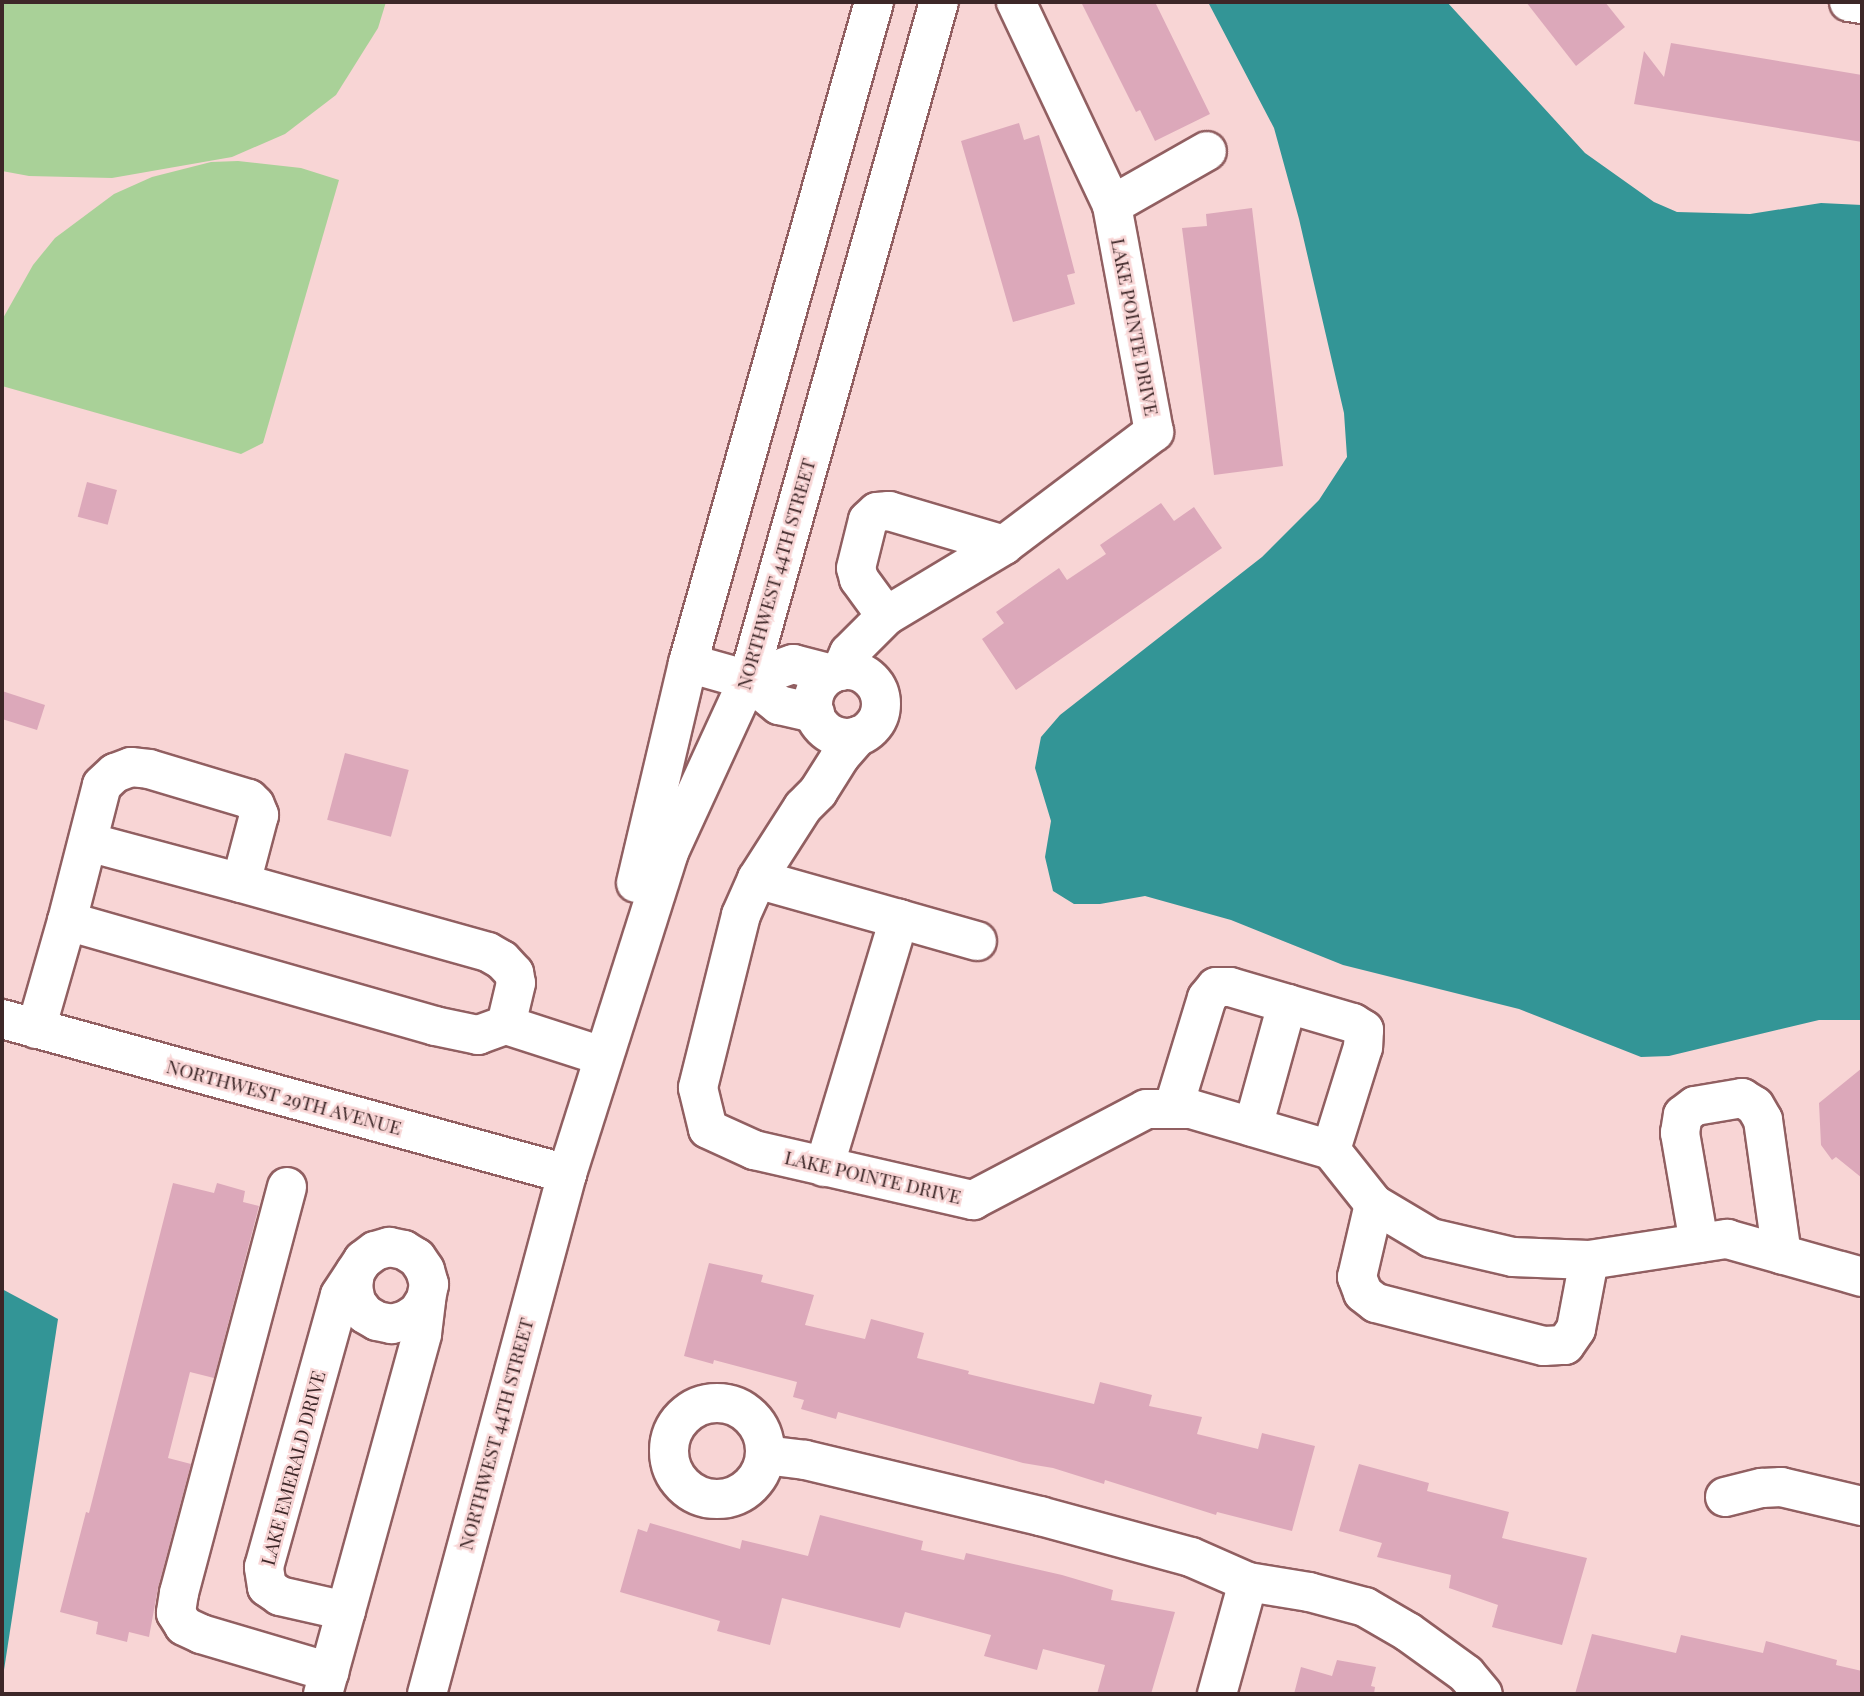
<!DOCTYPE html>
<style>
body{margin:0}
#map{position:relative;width:1864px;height:1696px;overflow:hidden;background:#f8d5d5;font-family:"Playfair Display",serif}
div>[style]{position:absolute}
.green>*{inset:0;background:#a9d198}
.water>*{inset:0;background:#339596}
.building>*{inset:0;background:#dca8ba;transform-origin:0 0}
.roads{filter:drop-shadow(2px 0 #915f61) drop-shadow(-2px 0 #915f61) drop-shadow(0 2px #915f61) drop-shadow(0 -2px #915f61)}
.minor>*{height:38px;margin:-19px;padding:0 19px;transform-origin:19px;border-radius:19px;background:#fff}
.minor>.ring{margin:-19px;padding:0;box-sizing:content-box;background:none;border:38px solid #fff;border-radius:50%}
span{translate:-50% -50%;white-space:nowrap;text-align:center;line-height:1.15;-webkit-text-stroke:5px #f8d5d5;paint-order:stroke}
.street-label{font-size:19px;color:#3d2728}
.frame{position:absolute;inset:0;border:4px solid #3d2728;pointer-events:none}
</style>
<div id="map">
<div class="green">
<div style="clip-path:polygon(2px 2px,386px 2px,378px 28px,336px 95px,285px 134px,232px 157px,112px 178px,29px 176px,2px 171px)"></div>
<div style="clip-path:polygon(238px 161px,301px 168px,339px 180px,263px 443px,241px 454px,2px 386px,2px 320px,33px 265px,55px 238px,114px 194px,152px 177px,211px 162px)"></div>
</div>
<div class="water">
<div style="clip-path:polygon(1208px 2px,1447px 2px,1585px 153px,1654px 202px,1677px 212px,1750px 214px,1821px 203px,1862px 205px,1862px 1020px,1819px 1020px,1669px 1056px,1641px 1057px,1519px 1009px,1343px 965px,1231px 920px,1145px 896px,1100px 904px,1074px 904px,1053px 891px,1045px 857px,1051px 821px,1035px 768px,1041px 737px,1060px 715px,1262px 557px,1319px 500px,1347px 457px,1344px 413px,1299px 219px,1274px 128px)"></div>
<div style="clip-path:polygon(2px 1289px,58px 1319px,2px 1683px)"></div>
</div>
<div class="building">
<div style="clip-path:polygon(1081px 2px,1155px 2px,1210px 114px,1155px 141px,1140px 110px,1136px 112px)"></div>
<div style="clip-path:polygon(1526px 2px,1605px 2px,1625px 27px,1576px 66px)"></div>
<div style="clip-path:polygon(1671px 43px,1862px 75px,1862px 142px,1634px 104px,1644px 51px,1664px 77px)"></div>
<div style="clip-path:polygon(1019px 123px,1024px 140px,1039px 135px,1075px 273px,1067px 275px,1075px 304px,1013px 322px,961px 141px)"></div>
<div style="clip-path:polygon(1252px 208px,1283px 466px,1214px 475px,1182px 228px,1207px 226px,1206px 214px)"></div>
<div style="left:87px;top:482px;width:31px;height:36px;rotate:15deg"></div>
<div style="clip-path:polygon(1161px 503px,1174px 521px,1194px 507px,1222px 548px,1016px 690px,982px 639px,1004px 623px,996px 612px,1059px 568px,1067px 580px,1106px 554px,1100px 545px)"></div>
<div style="clip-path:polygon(2px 691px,45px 705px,37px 730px,2px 719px)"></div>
<div style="left:345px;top:753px;width:66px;height:69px;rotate:15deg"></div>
<div style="clip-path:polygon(1862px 1068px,1862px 1178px,1836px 1157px,1832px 1160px,1821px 1145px,1819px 1103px)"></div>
<div style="clip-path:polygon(173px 1183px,214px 1193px,217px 1183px,245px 1191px,243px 1202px,259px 1206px,214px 1378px,190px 1372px,168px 1458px,191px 1464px,158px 1588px,149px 1637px,129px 1632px,127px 1642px,96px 1634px,98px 1622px,60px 1612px,86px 1512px,89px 1513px)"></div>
<div style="clip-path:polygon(709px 1263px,763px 1275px,761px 1282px,814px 1295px,805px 1325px,865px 1339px,871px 1319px,924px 1333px,917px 1358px,969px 1371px,968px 1374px,1094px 1404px,1100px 1382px,1152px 1395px,1149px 1406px,1202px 1417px,1197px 1434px,1258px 1449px,1262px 1433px,1315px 1446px,1292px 1531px,1217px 1512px,1216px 1515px,1105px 1480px,1104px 1484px,1053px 1468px,1023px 1463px,838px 1412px,836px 1419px,801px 1409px,804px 1400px,793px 1397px,797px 1382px,714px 1360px,713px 1364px,684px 1356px)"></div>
<div style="clip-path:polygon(1359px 1464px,1429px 1483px,1427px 1491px,1509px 1512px,1502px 1538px,1587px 1558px,1562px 1645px,1492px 1627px,1498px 1605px,1449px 1588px,1451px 1575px,1377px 1557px,1382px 1543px,1339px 1531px)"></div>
<div style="clip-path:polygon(820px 1515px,923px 1541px,921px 1550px,964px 1560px,966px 1553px,1062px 1575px,1113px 1590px,1111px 1600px,1175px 1612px,1151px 1694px,1097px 1694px,1105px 1665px,1043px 1649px,1037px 1670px,984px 1656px,991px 1635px,905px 1612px,900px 1628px,782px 1598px,770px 1645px,717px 1631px,720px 1621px,620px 1592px,638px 1529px,647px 1532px,650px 1523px,740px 1549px,742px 1540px,808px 1556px)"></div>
<div style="clip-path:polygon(1592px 1634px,1676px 1653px,1681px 1635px,1763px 1653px,1766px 1641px,1837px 1660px,1836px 1665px,1862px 1671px,1862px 1694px,1575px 1694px)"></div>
<div style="clip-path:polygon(1337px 1660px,1376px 1667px,1371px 1686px,1375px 1687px,1374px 1694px,1294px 1694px,1301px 1667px,1332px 1676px)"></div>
</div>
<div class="roads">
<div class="minor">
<div style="left:1849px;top:2px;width:13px;rotate:9deg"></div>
<div style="left:1112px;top:205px;width:109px;rotate:-29.6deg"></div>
<div style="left:886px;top:616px;width:46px;rotate:-126.1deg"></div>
<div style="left:859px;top:579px;width:11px;rotate:-105deg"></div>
<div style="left:856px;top:568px;width:49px;rotate:-76deg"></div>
<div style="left:868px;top:520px;width:12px;rotate:-42deg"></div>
<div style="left:877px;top:512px;width:12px;rotate:-5deg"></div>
<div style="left:889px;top:511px;width:120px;rotate:16.5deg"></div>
<div style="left:688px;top:663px;width:62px;rotate:15.8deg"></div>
<div style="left:748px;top:680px;width:40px;rotate:39deg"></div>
<div style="left:779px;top:705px;width:37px;rotate:13deg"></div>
<div class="ring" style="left:813px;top:670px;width:30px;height:30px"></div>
<div style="left:841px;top:671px;width:20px;rotate:-66deg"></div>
<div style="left:849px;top:653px;width:52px;rotate:-45deg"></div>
<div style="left:886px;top:616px;width:138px;rotate:-31deg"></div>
<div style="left:1004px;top:545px;width:188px;rotate:-37deg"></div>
<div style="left:1154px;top:432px;width:231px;rotate:-100.5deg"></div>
<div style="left:1112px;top:205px;width:225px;rotate:-115.3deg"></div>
<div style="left:748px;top:680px;width:48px;rotate:-19.6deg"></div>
<div style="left:793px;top:664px;width:40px;rotate:14.4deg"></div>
<div style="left:858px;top:736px;width:28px;rotate:131deg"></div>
<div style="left:840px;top:757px;width:41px;rotate:122.2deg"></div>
<div style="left:818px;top:792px;width:21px;rotate:135deg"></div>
<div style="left:803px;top:807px;width:85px;rotate:122.6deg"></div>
<div style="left:757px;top:879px;width:39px;rotate:114deg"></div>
<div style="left:741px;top:915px;width:178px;rotate:104deg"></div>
<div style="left:698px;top:1088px;width:42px;rotate:76.3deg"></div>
<div style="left:708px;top:1129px;width:51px;rotate:24.5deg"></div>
<div style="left:754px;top:1150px;width:225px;rotate:12.9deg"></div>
<div style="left:973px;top:1200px;width:195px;rotate:-27.7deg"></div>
<div style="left:1146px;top:1109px;width:45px"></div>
<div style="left:1191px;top:1109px;width:146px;rotate:16.3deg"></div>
<div style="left:1331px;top:1150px;width:69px;rotate:51.5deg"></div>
<div style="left:1374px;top:1204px;width:66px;rotate:30.8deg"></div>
<div style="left:1431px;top:1238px;width:84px;rotate:13deg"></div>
<div style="left:1513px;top:1257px;width:76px;rotate:2.3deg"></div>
<div style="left:1589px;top:1260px;width:140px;rotate:-8.7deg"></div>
<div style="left:1727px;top:1239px;width:140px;rotate:15.7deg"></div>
<div style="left:88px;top:842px;width:158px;rotate:15deg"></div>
<div style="left:757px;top:879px;width:148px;rotate:15.7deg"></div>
<div style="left:899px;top:919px;width:259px;rotate:106.8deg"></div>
<div style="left:636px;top:883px;width:226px;rotate:-76.7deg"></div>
<div style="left:688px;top:663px;width:687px;rotate:-74.28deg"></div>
<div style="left:899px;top:919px;width:81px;rotate:15.8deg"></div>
<div style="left:67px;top:921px;width:140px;rotate:-75.6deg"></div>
<div style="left:102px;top:785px;width:18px;rotate:-43deg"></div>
<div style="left:115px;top:773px;width:17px;rotate:-21deg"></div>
<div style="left:131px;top:767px;width:18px;rotate:6deg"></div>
<div style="left:149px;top:769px;width:104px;rotate:16.7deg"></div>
<div style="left:249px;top:799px;width:8px;rotate:45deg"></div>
<div style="left:255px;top:805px;width:11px;rotate:68deg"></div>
<div style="left:259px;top:815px;width:70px;rotate:104.8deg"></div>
<div style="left:241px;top:883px;width:256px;rotate:15.6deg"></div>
<div style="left:488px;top:952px;width:16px;rotate:30deg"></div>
<div style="left:502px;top:960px;width:18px;rotate:47deg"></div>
<div style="left:514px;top:973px;width:10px;rotate:79deg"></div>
<div style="left:516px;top:983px;width:43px;rotate:103.4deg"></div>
<div style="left:2px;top:1019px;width:586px;rotate:15.34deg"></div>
<div style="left:36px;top:1029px;width:112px;rotate:-74deg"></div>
<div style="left:67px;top:921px;width:383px;rotate:15.9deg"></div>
<div style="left:435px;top:1026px;width:44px;rotate:11.8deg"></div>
<div style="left:478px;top:1035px;width:30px;rotate:-20deg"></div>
<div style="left:506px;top:1025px;width:95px;rotate:17.9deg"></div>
<div style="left:1173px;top:1109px;width:116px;rotate:-73deg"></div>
<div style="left:1207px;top:998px;width:14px;rotate:-51deg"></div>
<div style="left:1216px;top:987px;width:14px"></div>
<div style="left:1230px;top:987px;width:128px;rotate:16.3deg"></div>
<div style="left:1353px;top:1023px;width:13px;rotate:32deg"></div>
<div style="left:1364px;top:1030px;width:17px;rotate:93deg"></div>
<div style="left:1363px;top:1047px;width:108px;rotate:107.3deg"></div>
<div style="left:1253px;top:1127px;width:128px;rotate:-74.5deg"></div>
<div style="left:287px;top:1187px;width:420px;rotate:104.9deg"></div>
<div style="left:179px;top:1593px;width:20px;rotate:99deg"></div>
<div style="left:176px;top:1613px;width:15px;rotate:58deg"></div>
<div style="left:184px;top:1626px;width:19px;rotate:25deg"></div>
<div style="left:201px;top:1634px;width:134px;rotate:16.5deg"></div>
<div style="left:1374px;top:1204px;width:75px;rotate:103.1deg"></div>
<div style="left:1357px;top:1277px;width:17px;rotate:69deg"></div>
<div style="left:1363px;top:1293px;width:16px;rotate:38deg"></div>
<div style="left:1376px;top:1303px;width:173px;rotate:14.4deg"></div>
<div style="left:1544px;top:1346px;width:21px;rotate:-3deg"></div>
<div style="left:1565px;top:1345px;width:19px;rotate:-55deg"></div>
<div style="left:1576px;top:1329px;width:70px;rotate:-79.3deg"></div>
<div style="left:1699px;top:1243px;width:112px;rotate:-99.8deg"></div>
<div style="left:1680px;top:1133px;width:18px;rotate:-81deg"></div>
<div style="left:1683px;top:1115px;width:15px;rotate:-37deg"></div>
<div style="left:1695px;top:1106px;width:48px;rotate:-9.7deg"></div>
<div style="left:1742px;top:1098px;width:15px;rotate:32deg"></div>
<div style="left:1755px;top:1106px;width:16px;rotate:60deg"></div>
<div style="left:1763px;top:1120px;width:136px;rotate:82deg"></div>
<div class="ring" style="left:669px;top:1403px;width:58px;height:58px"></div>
<div style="left:765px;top:1455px;width:40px;rotate:7.1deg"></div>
<div style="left:805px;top:1460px;width:242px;rotate:13.4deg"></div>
<div style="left:1040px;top:1516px;width:156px;rotate:15.2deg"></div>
<div style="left:1191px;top:1557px;width:62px;rotate:23.7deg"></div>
<div style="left:1248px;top:1582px;width:62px;rotate:9.3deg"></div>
<div style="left:1309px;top:1592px;width:58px;rotate:15deg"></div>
<div style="left:1365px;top:1607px;width:50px;rotate:30.2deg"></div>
<div style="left:1408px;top:1632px;width:72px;rotate:35.9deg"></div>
<div style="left:1466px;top:1674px;width:26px;rotate:50deg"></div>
<div style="left:1725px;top:1497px;width:38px;rotate:-14deg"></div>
<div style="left:1762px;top:1488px;width:19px;rotate:-3deg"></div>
<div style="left:1781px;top:1487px;width:83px;rotate:13.2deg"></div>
<div style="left:346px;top:1611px;width:68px;rotate:-167.2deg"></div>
<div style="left:280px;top:1596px;width:16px;rotate:-145deg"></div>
<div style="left:267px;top:1587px;width:20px;rotate:-99deg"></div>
<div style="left:264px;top:1567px;width:282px;rotate:-74.4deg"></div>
<div style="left:340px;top:1295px;width:42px;rotate:-56.7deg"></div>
<div style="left:363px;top:1260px;width:15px;rotate:-37deg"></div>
<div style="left:375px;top:1251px;width:15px;rotate:-16deg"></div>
<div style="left:389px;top:1247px;width:15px;rotate:11deg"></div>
<div style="left:404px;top:1250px;width:15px;rotate:32deg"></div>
<div style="left:417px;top:1258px;width:14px;rotate:56deg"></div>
<div style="left:425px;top:1270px;width:15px;rotate:74deg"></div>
<div style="left:429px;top:1284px;width:15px;rotate:101deg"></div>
<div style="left:426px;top:1299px;width:15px;rotate:122deg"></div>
<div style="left:418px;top:1312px;width:14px;rotate:146deg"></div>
<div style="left:406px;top:1320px;width:15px;rotate:164deg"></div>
<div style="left:392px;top:1324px;width:15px;rotate:-169deg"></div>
<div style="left:377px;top:1321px;width:14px;rotate:-150deg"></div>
<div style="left:365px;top:1314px;width:15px;rotate:-127deg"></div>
<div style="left:356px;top:1302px;width:15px;rotate:-101deg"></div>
<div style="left:353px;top:1287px;width:15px;rotate:-82deg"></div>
<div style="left:323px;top:1694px;width:373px;rotate:-74.6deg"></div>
<div style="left:422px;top:1334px;width:35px;rotate:-83deg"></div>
<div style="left:427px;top:1694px;width:539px;rotate:-74.93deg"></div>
<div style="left:567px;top:1174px;width:338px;rotate:-72.4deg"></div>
<div style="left:669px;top:852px;width:189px;rotate:-65.3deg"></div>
<div style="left:748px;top:680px;width:704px;rotate:-74.27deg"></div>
<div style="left:1217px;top:1694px;width:116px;rotate:-74.5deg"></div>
</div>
</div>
<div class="street-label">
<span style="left:1135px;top:327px;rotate:79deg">LAKE POINTE DRIVE</span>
<span style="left:776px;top:574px;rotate:-74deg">NORTHWEST 44TH STREET</span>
<span style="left:284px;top:1097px;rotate:15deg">NORTHWEST 29TH AVENUE</span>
<span style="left:873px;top:1177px;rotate:13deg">LAKE POINTE DRIVE</span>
<span style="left:496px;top:1434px;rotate:-75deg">NORTHWEST 44TH STREET</span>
<span style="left:293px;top:1468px;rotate:-75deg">LAKE EMERALD DRIVE</span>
</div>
<div class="frame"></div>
</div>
